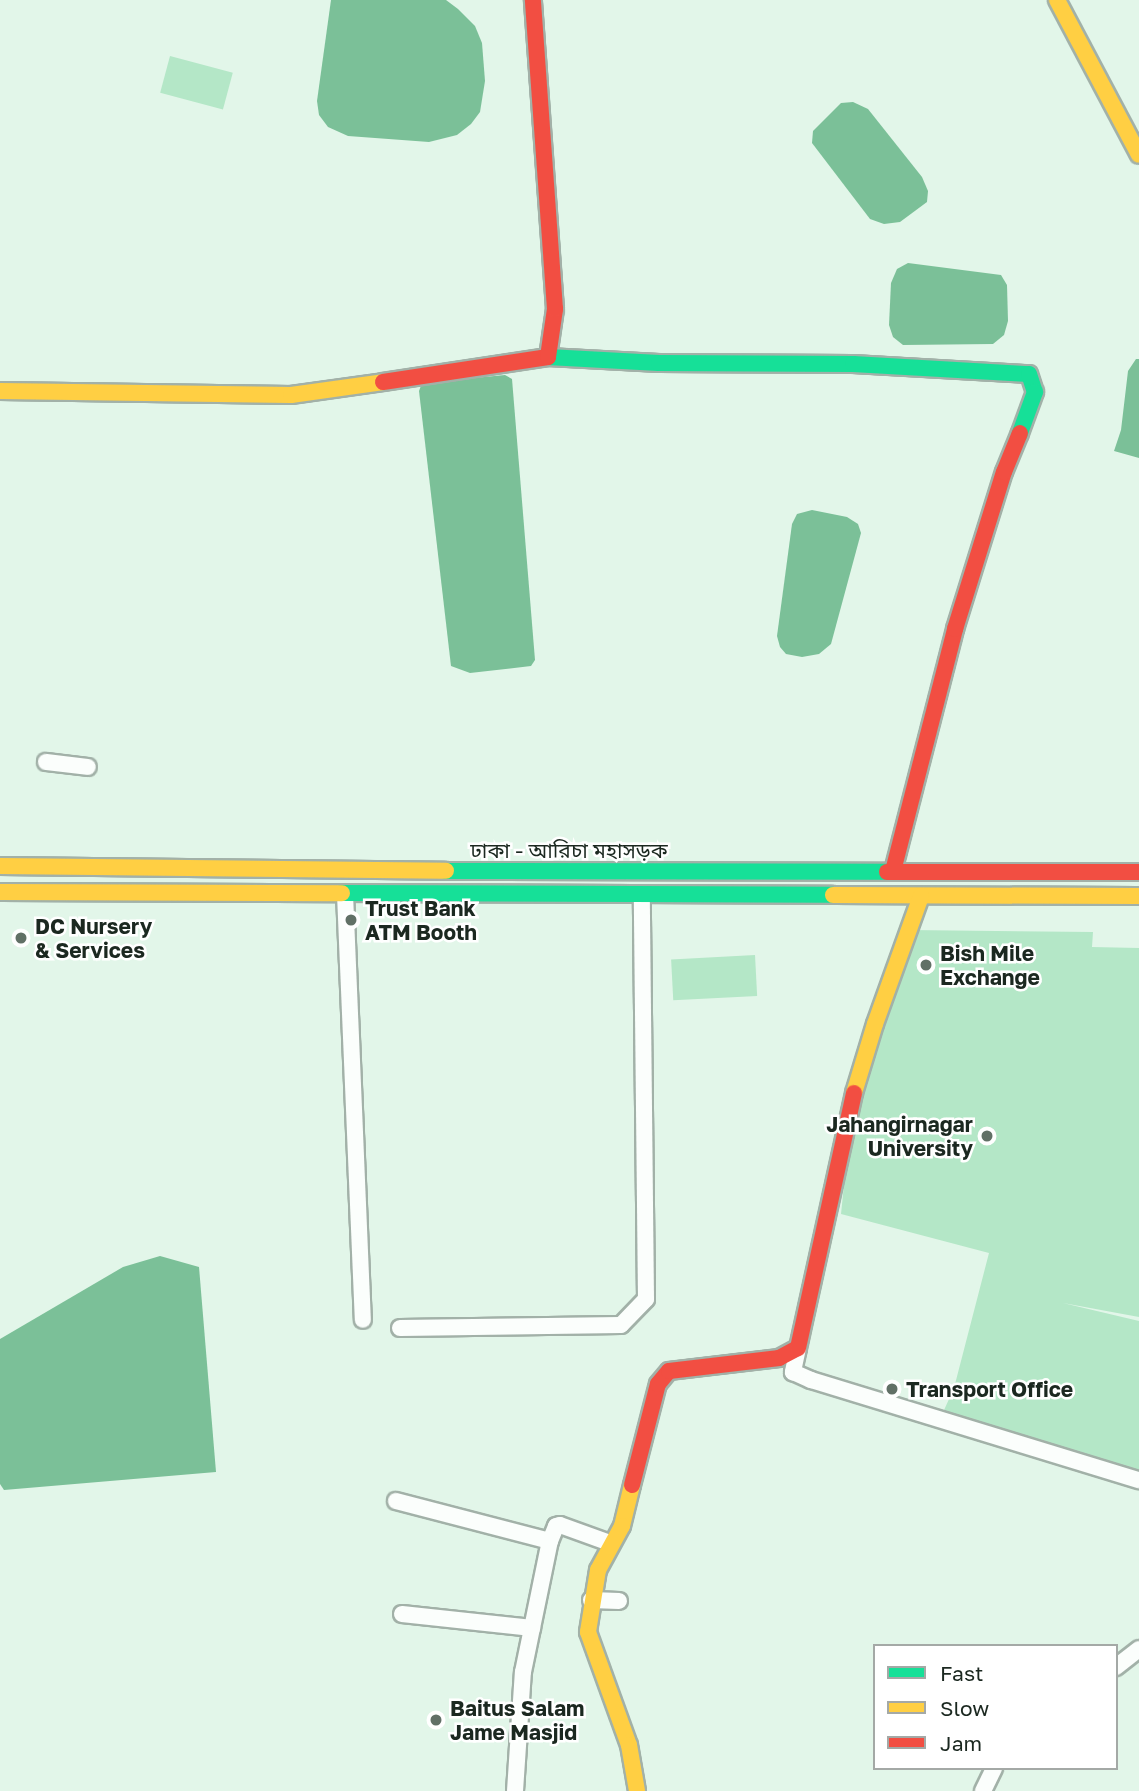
<!DOCTYPE html>
<meta charset="utf-8">
<style>
body{margin:0}
#map{position:relative;width:1139px;height:1791px;overflow:hidden;background:#e2f6e9;font-family:"Golos Text","Noto Sans Bengali",sans-serif}
div>[style]{position:absolute}
.green>*{inset:0;background:#b4e7c7;transform-origin:0 0}
.water>*{inset:0;background:#7bc098}
.roads{filter:drop-shadow(2px 0 #a2b1a8) drop-shadow(-2px 0 #a2b1a8) drop-shadow(0 2px #a2b1a8) drop-shadow(0 -2px #a2b1a8)}
.street>*{height:16px;margin:-8px;padding:0 8px;transform-origin:8px;border-radius:8px;background:#fbfefc}
.fast>*{height:16px;margin:-8px;padding:0 8px;transform-origin:8px;border-radius:8px;background:#16e098}
.slow>*{height:16px;margin:-8px;padding:0 8px;transform-origin:8px;border-radius:8px;background:#ffcf43}
.jam>*{height:16px;margin:-8px;padding:0 8px;transform-origin:8px;border-radius:8px;background:#f24e42}
.dots>*{width:19px;height:19px;translate:-50% -50%;box-sizing:border-box;border:4px solid #fff;border-radius:50%}
span{translate:-50% -50%;white-space:nowrap;text-align:center;line-height:1.15;-webkit-text-stroke:5px #fff;paint-order:stroke}
.street-label{font-size:21px;color:#1b2820}
.poi-label{font-size:21px;color:#1b2820;font-weight:700}
.left{translate:0 -50%;text-align:left}
.right{translate:-100% -50%;text-align:right}
.legend{position:absolute;left:873px;top:1644px;width:245px;height:126px;box-sizing:border-box;background:#fff;border:2px solid #a4a9a6;margin:0;padding:9px 12px;list-style:none;font-size:21px;color:#1b2820}
.legend li{display:flex;align-items:center;gap:14px;height:35px}
.legend b{width:35px;border:2px solid #a4a9a6}
</style>
<div id="map">
<div class="green">
<div style="left:170px;top:56px;width:65px;height:38px;rotate:15deg"></div>
<div style="clip-path:polygon(909px 930px,1093px 932px,1092px 947px,1139px 948px,1139px 1317px,1063px 1303px,1139px 1321px,1139px 1480px,940px 1419px,954px 1388px,989px 1253px,841px 1214px,853px 1097px)"></div>
<div style="left:755px;top:955px;width:41px;height:84px;rotate:87deg"></div>
</div>
<div class="water">
<div style="clip-path:polygon(331px 0,446px 0,458px 9px,475px 26px,482px 43px,485px 81px,480px 112px,471px 124px,457px 135px,429px 142px,348px 136px,328px 127px,319px 115px,317px 101px)"></div>
<div style="clip-path:polygon(853px 102px,868px 109px,922px 177px,928px 191px,927px 202px,900px 222px,884px 224px,870px 219px,812px 143px,813px 131px,841px 103px)"></div>
<div style="clip-path:polygon(908px 263px,1001px 275px,1007px 285px,1008px 321px,1004px 335px,993px 344px,903px 345px,893px 337px,889px 325px,891px 283px,897px 269px)"></div>
<div style="clip-path:polygon(1136px 359px,1139px 359px,1139px 458px,1114px 451px,1121px 430px,1128px 371px)"></div>
<div style="clip-path:polygon(505px 375px,512px 379px,535px 660px,531px 666px,470px 673px,451px 666px,419px 391px,422px 383px)"></div>
<div style="clip-path:polygon(812px 510px,847px 517px,858px 524px,861px 533px,831px 644px,819px 654px,802px 657px,786px 654px,780px 647px,777px 636px,792px 524px,797px 514px)"></div>
<div style="clip-path:polygon(160px 1256px,199px 1267px,216px 1472px,4px 1490px,0 1484px,0 1339px,123px 1267px)"></div>
</div>
<div class="roads">
<div class="street">
<div style="left:46px;top:762px;width:42px;rotate:6.8deg"></div>
<div style="left:345px;top:894px;width:426px;rotate:87.6deg"></div>
<div style="left:400px;top:1328px;width:221px;rotate:-0.8deg"></div>
<div style="left:621px;top:1325px;width:36px;rotate:-46deg"></div>
<div style="left:646px;top:1299px;width:404px;rotate:-90.6deg"></div>
<div style="left:798px;top:1348px;width:25px;rotate:102deg"></div>
<div style="left:793px;top:1372px;width:20px;rotate:24deg"></div>
<div style="left:811px;top:1380px;width:343px;rotate:17deg"></div>
<div style="left:396px;top:1501px;width:159px;rotate:14.6deg"></div>
<div style="left:591px;top:1600px;width:28px;rotate:2deg"></div>
<div style="left:402px;top:1614px;width:131px;rotate:6.1deg"></div>
<div style="left:1116px;top:1667px;width:29px;rotate:-38deg"></div>
<div style="left:515px;top:1791px;width:119px;rotate:-86.2deg"></div>
<div style="left:523px;top:1672px;width:134px;rotate:-78.4deg"></div>
<div style="left:550px;top:1541px;width:16px;rotate:-68deg"></div>
<div style="left:556px;top:1526px;width:4px;rotate:-14deg"></div>
<div style="left:560px;top:1525px;width:53px;rotate:19.8deg"></div>
<div style="left:983px;top:1791px;width:25px;rotate:-64deg"></div>
</div>
<div class="fast">
<div style="left:548px;top:357px;width:111px;rotate:3.1deg"></div>
<div style="left:659px;top:363px;width:194px;rotate:0.3deg"></div>
<div style="left:853px;top:364px;width:176px;rotate:3.3deg"></div>
<div style="left:1029px;top:374px;width:19px;rotate:72deg"></div>
<div style="left:1035px;top:392px;width:44px;rotate:110.1deg"></div>
<div style="left:446px;top:871px;width:441px;rotate:0.1deg"></div>
<div style="left:342px;top:893px;width:491px;rotate:0.2deg"></div>
</div>
<div class="slow">
<div style="left:1057px;top:0;width:175px;rotate:62.1deg"></div>
<div style="left:0;top:391px;width:291px;rotate:0.8deg"></div>
<div style="left:291px;top:395px;width:93px;rotate:-8deg"></div>
<div style="left:0;top:866px;width:446px;rotate:0.6deg"></div>
<div style="left:0;top:892px;width:342px;rotate:0.2deg"></div>
<div style="left:833px;top:895px;width:306px;rotate:0.2deg"></div>
<div style="left:854px;top:1093px;width:72px;rotate:-73.1deg"></div>
<div style="left:875px;top:1024px;width:136px;rotate:-70.2deg"></div>
<div style="left:632px;top:1485px;width:42px;rotate:103.7deg"></div>
<div style="left:622px;top:1526px;width:50px;rotate:118.6deg"></div>
<div style="left:598px;top:1570px;width:63px;rotate:99.2deg"></div>
<div style="left:588px;top:1632px;width:120px;rotate:70.1deg"></div>
<div style="left:629px;top:1745px;width:47px;rotate:80.1deg"></div>
</div>
<div class="jam">
<div style="left:383px;top:382px;width:167px;rotate:-8.6deg"></div>
<div style="left:548px;top:357px;width:49px;rotate:-81.7deg"></div>
<div style="left:555px;top:309px;width:310px;rotate:-94.1deg"></div>
<div style="left:893px;top:871px;width:250px;rotate:-75.6deg"></div>
<div style="left:955px;top:629px;width:164px;rotate:-72.7deg"></div>
<div style="left:1004px;top:472px;width:42px;rotate:-67.7deg"></div>
<div style="left:887px;top:872px;width:252px"></div>
<div style="left:632px;top:1485px;width:104px;rotate:-75.6deg"></div>
<div style="left:658px;top:1384px;width:17px;rotate:-50deg"></div>
<div style="left:669px;top:1371px;width:111px;rotate:-6.7deg"></div>
<div style="left:779px;top:1358px;width:21px;rotate:-28deg"></div>
<div style="left:798px;top:1348px;width:261px;rotate:-77.6deg"></div>
</div>
</div>
<div class="dots">
<div style="left:351px;top:920px;background:#617066"></div>
<div style="left:21px;top:938px;background:#617066"></div>
<div style="left:926px;top:965px;background:#617066"></div>
<div style="left:987px;top:1136px;background:#617066"></div>
<div style="left:892px;top:1389px;background:#617066"></div>
<div style="left:436px;top:1720px;background:#617066"></div>
</div>
<div class="street-label">
<span style="left:569px;top:850px">ঢাকা - আরিচা মহাসড়ক</span>
</div>
<div class="poi-label">
<span class="left" style="left:365px;top:920px">Trust Bank<br>ATM Booth</span>
<span class="left" style="left:35px;top:938px">DC Nursery<br>&amp; Services</span>
<span class="left" style="left:940px;top:965px">Bish Mile<br>Exchange</span>
<span class="right" style="left:973px;top:1136px">Jahangirnagar<br>University</span>
<span class="left" style="left:906px;top:1389px">Transport Office</span>
<span class="left" style="left:450px;top:1720px">Baitus Salam<br>Jame Masjid</span>
</div>
<ul class="legend">
<li><b style="height:9px;background:#16e098"></b>Fast</li>
<li><b style="height:9px;background:#ffcf43"></b>Slow</li>
<li><b style="height:9px;background:#f24e42"></b>Jam</li>
</ul>
</div>
